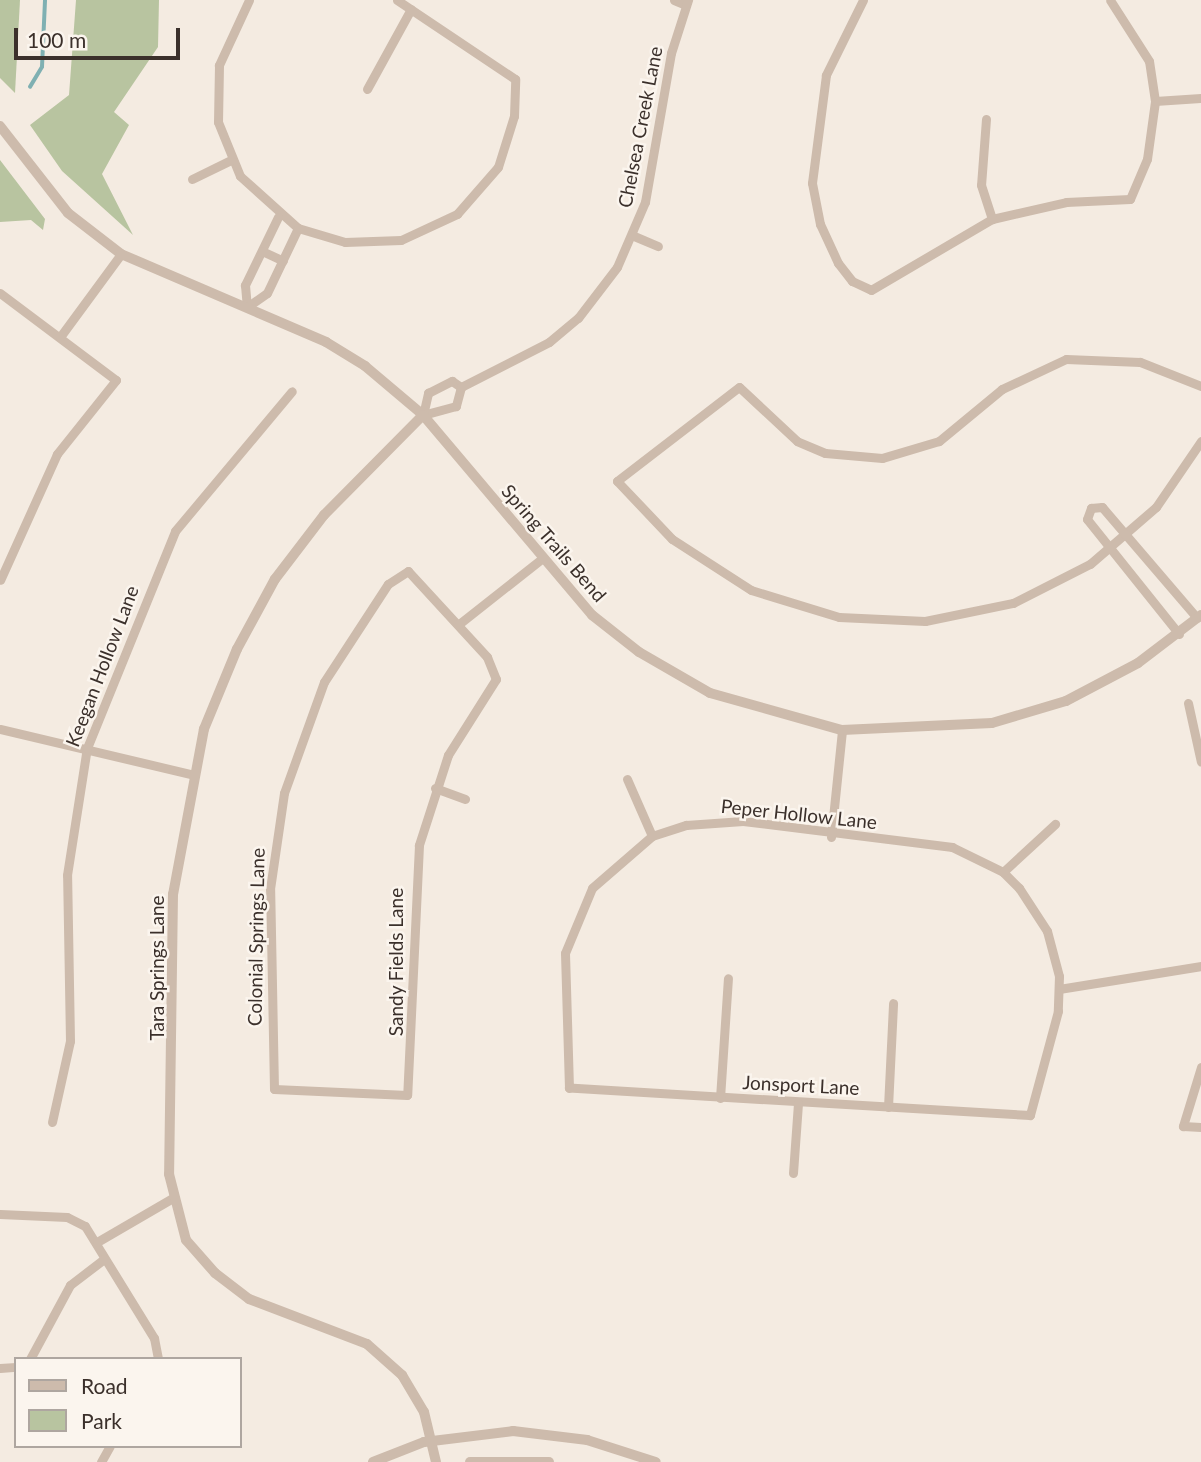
<!DOCTYPE html>
<style>
body{margin:0}
#map{position:relative;width:1201px;height:1462px;overflow:hidden;background:#f4ebe1;font-family:Lato,sans-serif}
div>[style]{position:absolute}
.green>*{inset:0;background:#b8c4a0}
.stream>*{height:3.5px;margin:-1.75px;padding:0 1.75px;transform-origin:1.75px;border-radius:1.75px;background:#7fb0b2}
.minor>*{height:9px;margin:-4.5px;padding:0 4.5px;transform-origin:4.5px;border-radius:4.5px;background:#cdbbac}
.tertiary>*{height:10px;margin:-5px;padding:0 5px;transform-origin:5px;border-radius:5px;background:#cdbbac}
span{translate:-50% -50%;white-space:nowrap;text-align:center;line-height:1.15;-webkit-text-stroke:5px #fbf5ee;paint-order:stroke}
.street-label{font-size:19px;color:#3b302b}
.legend{position:absolute;left:14px;top:1357px;width:228px;height:91px;box-sizing:border-box;background:#fbf5ee;border:2px solid #aea6a0;margin:0;padding:9px 12px;list-style:none;font-size:21px;color:#3b302b}
.legend li{display:flex;align-items:center;gap:14px;height:35px}
.legend b{width:35px;border:2px solid #aea6a0}
.scale{position:absolute;left:14px;top:28px;width:166px;height:32px;box-sizing:border-box;border:4px solid #3b302b;border-top:0;padding-left:9px;font-size:21px;line-height:24px;white-space:nowrap;color:#3b302b;-webkit-text-stroke:5px #fbf5ee;paint-order:stroke}
</style>
<div id="map">
<div class="green">
<div style="clip-path:polygon(0 0,20px 0,15px 93px,0 78px)"></div>
<div style="clip-path:polygon(76px 0,159px 0,158px 47px,114px 112px,129px 125px,102px 174px,133px 235px,62px 171px,30px 125px,69px 95px)"></div>
<div style="clip-path:polygon(0 160px,45px 219px,43px 230px,31px 220px,0 222px)"></div>
</div>
<div class="stream">
<div style="left:30px;top:87px;width:23px;rotate:-59deg"></div>
<div style="left:42px;top:67px;width:67px;rotate:-87.4deg"></div>
</div>
<div class="minor">
<div style="left:249px;top:0;width:72px;rotate:114.8deg"></div>
<div style="left:219px;top:65px;width:57px;rotate:91deg"></div>
<div style="left:218px;top:122px;width:58px;rotate:67.8deg"></div>
<div style="left:240px;top:176px;width:78px;rotate:41.9deg"></div>
<div style="left:674px;top:0;width:13px;rotate:23deg"></div>
<div style="left:863px;top:0;width:84px;rotate:116.3deg"></div>
<div style="left:826px;top:75px;width:109px;rotate:97.4deg"></div>
<div style="left:812px;top:183px;width:42px;rotate:79deg"></div>
<div style="left:820px;top:224px;width:43px;rotate:65.2deg"></div>
<div style="left:838px;top:263px;width:23px;rotate:52deg"></div>
<div style="left:852px;top:281px;width:21px;rotate:25deg"></div>
<div style="left:871px;top:290px;width:140px;rotate:-30.4deg"></div>
<div style="left:992px;top:219px;width:76px;rotate:-12.9deg"></div>
<div style="left:1066px;top:202px;width:64px;rotate:-2.7deg"></div>
<div style="left:1130px;top:199px;width:43px;rotate:-67deg"></div>
<div style="left:1147px;top:159px;width:59px;rotate:-82.1deg"></div>
<div style="left:1155px;top:101px;width:40px;rotate:-98.5deg"></div>
<div style="left:1149px;top:61px;width:72px;rotate:-122.6deg"></div>
<div style="left:367px;top:89px;width:91px;rotate:-61.2deg"></div>
<div style="left:1155px;top:101px;width:46px;rotate:-3.7deg"></div>
<div style="left:986px;top:119px;width:66px;rotate:94.3deg"></div>
<div style="left:981px;top:185px;width:36px;rotate:72deg"></div>
<div style="left:192px;top:179px;width:43px;rotate:-26deg"></div>
<div style="left:278px;top:217px;width:76px;rotate:115.9deg"></div>
<div style="left:245px;top:285px;width:22px;rotate:85deg"></div>
<div style="left:247px;top:307px;width:24px;rotate:-35deg"></div>
<div style="left:267px;top:293px;width:72px;rotate:-64.5deg"></div>
<div style="left:298px;top:228px;width:49px;rotate:16.6deg"></div>
<div style="left:345px;top:242px;width:56px;rotate:-2deg"></div>
<div style="left:401px;top:240px;width:62px;rotate:-24.9deg"></div>
<div style="left:457px;top:214px;width:62px;rotate:-48.9deg"></div>
<div style="left:498px;top:167px;width:53px;rotate:-72.6deg"></div>
<div style="left:514px;top:116px;width:37px;rotate:-88deg"></div>
<div style="left:515px;top:79px;width:142px;rotate:-146.2deg"></div>
<div style="left:634px;top:236px;width:26px;rotate:23deg"></div>
<div style="left:262px;top:251px;width:23px;rotate:25deg"></div>
<div style="left:0;top:293px;width:145px;rotate:36.9deg"></div>
<div style="left:116px;top:380px;width:95px;rotate:128.6deg"></div>
<div style="left:57px;top:454px;width:138px;rotate:114.3deg"></div>
<div style="left:60px;top:337px;width:103px;rotate:-53.7deg"></div>
<div style="left:452px;top:381px;width:11px;rotate:34deg"></div>
<div style="left:461px;top:387px;width:20px;rotate:105deg"></div>
<div style="left:456px;top:406px;width:34px;rotate:165deg"></div>
<div style="left:423px;top:415px;width:23px;rotate:-77deg"></div>
<div style="left:428px;top:393px;width:27px;rotate:-27deg"></div>
<div style="left:1201px;top:386px;width:66px;rotate:-158.5deg"></div>
<div style="left:1140px;top:362px;width:74px;rotate:-177.7deg"></div>
<div style="left:1066px;top:359px;width:71px;rotate:154.9deg"></div>
<div style="left:1002px;top:389px;width:82px;rotate:140.5deg"></div>
<div style="left:939px;top:441px;width:59px;rotate:163.4deg"></div>
<div style="left:882px;top:458px;width:57px;rotate:-175deg"></div>
<div style="left:825px;top:453px;width:30px;rotate:-157deg"></div>
<div style="left:797px;top:441px;width:79px;rotate:-137deg"></div>
<div style="left:739px;top:387px;width:154px;rotate:142.4deg"></div>
<div style="left:617px;top:481px;width:80px;rotate:46.5deg"></div>
<div style="left:672px;top:539px;width:94px;rotate:32.8deg"></div>
<div style="left:751px;top:590px;width:92px;rotate:17.1deg"></div>
<div style="left:839px;top:617px;width:86px;rotate:2.7deg"></div>
<div style="left:925px;top:621px;width:90px;rotate:-11.6deg"></div>
<div style="left:1013px;top:603px;width:86px;rotate:-26.9deg"></div>
<div style="left:1090px;top:564px;width:87px;rotate:-40.8deg"></div>
<div style="left:1156px;top:507px;width:80px;rotate:-55.7deg"></div>
<div style="left:461px;top:387px;width:99px;rotate:-27.1deg"></div>
<div style="left:549px;top:342px;width:38px;rotate:-40deg"></div>
<div style="left:578px;top:318px;width:64px;rotate:-52.6deg"></div>
<div style="left:617px;top:267px;width:71px;rotate:-66.7deg"></div>
<div style="left:645px;top:202px;width:151px;rotate:-80.1deg"></div>
<div style="left:671px;top:53px;width:56px;rotate:-72.2deg"></div>
<div style="left:408px;top:571px;width:117px;rotate:47.4deg"></div>
<div style="left:487px;top:657px;width:24px;rotate:68deg"></div>
<div style="left:496px;top:679px;width:90px;rotate:122.3deg"></div>
<div style="left:448px;top:755px;width:95px;rotate:107.9deg"></div>
<div style="left:419px;top:845px;width:250px;rotate:92.7deg"></div>
<div style="left:407px;top:1095px;width:133px;rotate:-177.4deg"></div>
<div style="left:274px;top:1089px;width:200px;rotate:-91.1deg"></div>
<div style="left:270px;top:889px;width:97px;rotate:-81.7deg"></div>
<div style="left:284px;top:793px;width:118px;rotate:-70.2deg"></div>
<div style="left:324px;top:682px;width:117px;rotate:-56.9deg"></div>
<div style="left:388px;top:584px;width:24px;rotate:-33deg"></div>
<div style="left:459px;top:624px;width:103px;rotate:-38.3deg"></div>
<div style="left:1179px;top:634px;width:147px;rotate:-128.7deg"></div>
<div style="left:1087px;top:519px;width:12px;rotate:-70deg"></div>
<div style="left:1091px;top:508px;width:11px;rotate:-5deg"></div>
<div style="left:1102px;top:507px;width:146px;rotate:49.4deg"></div>
<div style="left:1188px;top:703px;width:60px;rotate:77.6deg"></div>
<div style="left:0;top:729px;width:196px;rotate:13.3deg"></div>
<div style="left:627px;top:779px;width:62px;rotate:66.3deg"></div>
<div style="left:435px;top:788px;width:32px;rotate:20deg"></div>
<div style="left:743px;top:821px;width:211px;rotate:7.1deg"></div>
<div style="left:952px;top:847px;width:57px;rotate:26.1deg"></div>
<div style="left:1003px;top:872px;width:23px;rotate:45deg"></div>
<div style="left:1019px;top:888px;width:51px;rotate:56.9deg"></div>
<div style="left:1047px;top:931px;width:47px;rotate:75.1deg"></div>
<div style="left:1059px;top:976px;width:35px;rotate:92deg"></div>
<div style="left:1058px;top:1011px;width:108px;rotate:105.1deg"></div>
<div style="left:1030px;top:1115px;width:462px;rotate:-176.6deg"></div>
<div style="left:569px;top:1088px;width:135px;rotate:-91.7deg"></div>
<div style="left:565px;top:953px;width:70px;rotate:-67.4deg"></div>
<div style="left:592px;top:888px;width:79px;rotate:-40.9deg"></div>
<div style="left:652px;top:836px;width:36px;rotate:-18deg"></div>
<div style="left:686px;top:825px;width:57px;rotate:-4deg"></div>
<div style="left:831px;top:837px;width:108px;rotate:-84.1deg"></div>
<div style="left:1003px;top:872px;width:71px;rotate:-42.7deg"></div>
<div style="left:1059px;top:989px;width:144px;rotate:-9.2deg"></div>
<div style="left:1201px;top:1067px;width:62px;rotate:107deg"></div>
<div style="left:1183px;top:1126px;width:18px;rotate:3deg"></div>
<div style="left:720px;top:1098px;width:120px;rotate:-86.2deg"></div>
<div style="left:888px;top:1107px;width:104px;rotate:-87.2deg"></div>
<div style="left:52px;top:1122px;width:83px;rotate:-77.5deg"></div>
<div style="left:70px;top:1041px;width:166px;rotate:-91deg"></div>
<div style="left:67px;top:875px;width:129px;rotate:-81.1deg"></div>
<div style="left:87px;top:748px;width:234px;rotate:-67.9deg"></div>
<div style="left:175px;top:531px;width:182px;rotate:-50.1deg"></div>
<div style="left:793px;top:1173px;width:70px;rotate:-85.9deg"></div>
<div style="left:0;top:1214px;width:67px;rotate:2.6deg"></div>
<div style="left:67px;top:1217px;width:20px;rotate:27deg"></div>
<div style="left:85px;top:1226px;width:132px;rotate:58.4deg"></div>
<div style="left:154px;top:1338px;width:21px;rotate:79deg"></div>
<div style="left:97px;top:1242px;width:86px;rotate:-30.2deg"></div>
<div style="left:30px;top:1359px;width:84px;rotate:-61.6deg"></div>
<div style="left:70px;top:1285px;width:43px;rotate:-37.4deg"></div>
<div style="left:0;top:1368px;width:16px;rotate:-4deg"></div>
<div style="left:101px;top:1462px;width:18px;rotate:-61deg"></div>
</div>
<div class="tertiary">
<div style="left:0;top:126px;width:110px;rotate:52deg"></div>
<div style="left:68px;top:213px;width:67px;rotate:37.7deg"></div>
<div style="left:121px;top:254px;width:223px;rotate:23.2deg"></div>
<div style="left:326px;top:342px;width:46px;rotate:31.6deg"></div>
<div style="left:365px;top:366px;width:76px;rotate:40.2deg"></div>
<div style="left:423px;top:415px;width:262px;rotate:49.8deg"></div>
<div style="left:592px;top:615px;width:60px;rotate:38.2deg"></div>
<div style="left:639px;top:652px;width:82px;rotate:30deg"></div>
<div style="left:710px;top:693px;width:137px;rotate:15.7deg"></div>
<div style="left:842px;top:730px;width:150px;rotate:-2.7deg"></div>
<div style="left:992px;top:723px;width:77px;rotate:-16.6deg"></div>
<div style="left:1066px;top:701px;width:81px;rotate:-27.8deg"></div>
<div style="left:1138px;top:663px;width:79px;rotate:-37.3deg"></div>
<div style="left:423px;top:415px;width:141px;rotate:134.7deg"></div>
<div style="left:324px;top:515px;width:81px;rotate:127.4deg"></div>
<div style="left:275px;top:579px;width:80px;rotate:118.5deg"></div>
<div style="left:237px;top:649px;width:87px;rotate:112.4deg"></div>
<div style="left:204px;top:729px;width:168px;rotate:100.6deg"></div>
<div style="left:173px;top:894px;width:280px;rotate:90.8deg"></div>
<div style="left:169px;top:1174px;width:68px;rotate:75.6deg"></div>
<div style="left:186px;top:1240px;width:44px;rotate:48.7deg"></div>
<div style="left:215px;top:1273px;width:43px;rotate:37.4deg"></div>
<div style="left:249px;top:1299px;width:126px;rotate:20.9deg"></div>
<div style="left:367px;top:1344px;width:47px;rotate:41.5deg"></div>
<div style="left:402px;top:1375px;width:43px;rotate:59.3deg"></div>
<div style="left:424px;top:1412px;width:51px;rotate:76.5deg"></div>
<div style="left:373px;top:1462px;width:55px;rotate:-21.4deg"></div>
<div style="left:424px;top:1442px;width:90px;rotate:-7deg"></div>
<div style="left:513px;top:1431px;width:75px;rotate:6.9deg"></div>
<div style="left:587px;top:1440px;width:72px;rotate:17.7deg"></div>
<div style="left:470px;top:1462px;width:79px"></div>
</div>
<div class="street-label">
<span style="left:640px;top:127px;rotate:-79deg">Chelsea Creek Lane</span>
<span style="left:554px;top:543px;rotate:49deg">Spring Trails Bend</span>
<span style="left:102px;top:666px;rotate:-69deg">Keegan Hollow Lane</span>
<span style="left:799px;top:814px;rotate:6deg">Peper Hollow Lane</span>
<span style="left:256px;top:937px;rotate:-89deg">Colonial Springs Lane</span>
<span style="left:396px;top:962px;rotate:-90deg">Sandy Fields Lane</span>
<span style="left:157px;top:968px;rotate:-90deg">Tara Springs Lane</span>
<span style="left:801px;top:1085px;rotate:3deg">Jonsport Lane</span>
</div>
<ul class="legend">
<li><b style="height:9px;background:#cdbbac"></b>Road</li>
<li><b style="height:19px;background:#b8c4a0"></b>Park</li>
</ul>
<div class="scale">100 m</div>
</div>
